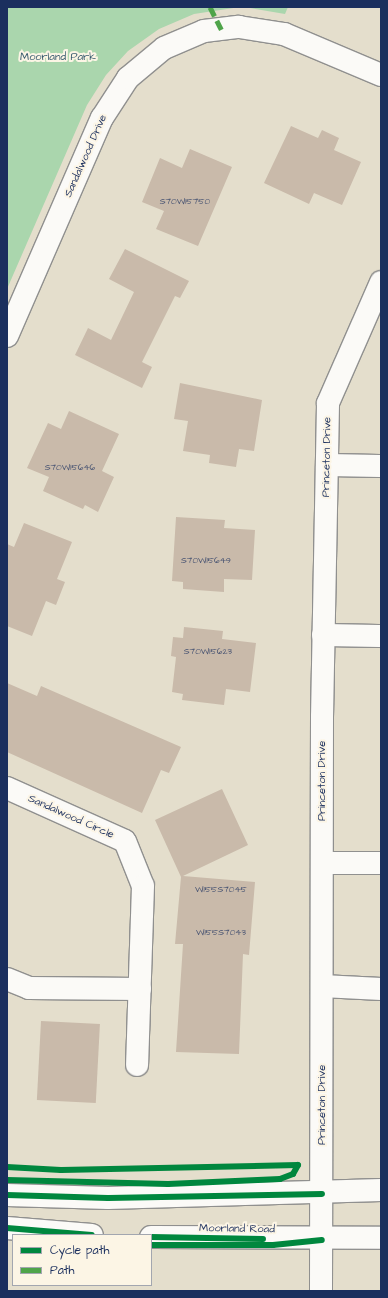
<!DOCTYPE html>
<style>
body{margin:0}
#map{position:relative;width:388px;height:1298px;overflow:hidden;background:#e4decc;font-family:"Architects Daughter",sans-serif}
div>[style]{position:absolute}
.green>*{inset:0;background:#aad6ad}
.building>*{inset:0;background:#c9baaa;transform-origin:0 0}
.roads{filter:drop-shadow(1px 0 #90908f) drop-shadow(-1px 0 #90908f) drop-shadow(0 1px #90908f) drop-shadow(0 -1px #90908f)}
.minor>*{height:22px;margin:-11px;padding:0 11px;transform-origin:11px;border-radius:11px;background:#fbfaf7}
.quiet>*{height:5px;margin-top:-2.5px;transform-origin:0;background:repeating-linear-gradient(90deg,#4fa44a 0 10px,transparent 0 15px)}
.cycleway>*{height:6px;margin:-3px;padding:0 3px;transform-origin:3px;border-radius:3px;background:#00873e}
span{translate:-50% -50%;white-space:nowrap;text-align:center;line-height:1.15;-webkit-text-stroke:4px #fcf5e5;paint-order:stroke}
.number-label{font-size:9px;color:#465271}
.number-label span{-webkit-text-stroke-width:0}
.park-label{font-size:11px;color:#33576c}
.street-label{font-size:11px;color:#1b2f5e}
.frame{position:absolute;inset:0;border:8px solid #1b2f5e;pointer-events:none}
.legend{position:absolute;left:12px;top:1234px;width:140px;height:52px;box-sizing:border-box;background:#fcf5e5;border:1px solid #a2a6af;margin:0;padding:5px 7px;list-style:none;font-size:12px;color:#1b2f5e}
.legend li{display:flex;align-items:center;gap:8px;height:20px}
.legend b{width:20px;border:1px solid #a2a6af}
</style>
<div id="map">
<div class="green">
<div style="clip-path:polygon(7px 7px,240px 7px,194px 14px,159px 29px,128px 51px,106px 75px,87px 105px,7px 289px)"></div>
<div style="clip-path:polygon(244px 7px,288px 7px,285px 14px)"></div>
</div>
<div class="building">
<div style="clip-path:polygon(291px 126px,318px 138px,322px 130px,339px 138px,334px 150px,361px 162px,342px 205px,314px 193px,309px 204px,264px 183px)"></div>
<div style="clip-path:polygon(190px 149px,232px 167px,198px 246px,156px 229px,164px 211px,142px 202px,160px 158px,182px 168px)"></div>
<div style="clip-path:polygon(125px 249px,189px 281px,180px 298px,175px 296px,142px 362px,152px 367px,142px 388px,75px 355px,88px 328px,111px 340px,134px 292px,109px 279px)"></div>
<div style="clip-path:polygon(180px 383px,262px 400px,254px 451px,239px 449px,236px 467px,209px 463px,210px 455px,183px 451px,188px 421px,174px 419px)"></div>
<div style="clip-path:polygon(69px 411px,119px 434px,102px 471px,114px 477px,98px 512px,85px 505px,83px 509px,43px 491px,49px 477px,27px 468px,48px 423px,61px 429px)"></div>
<div style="clip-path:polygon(176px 517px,225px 520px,224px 528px,255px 530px,252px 580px,224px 579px,224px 592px,183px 589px,183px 582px,172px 581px)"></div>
<div style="clip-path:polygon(24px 523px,72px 542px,57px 579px,65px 582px,56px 605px,46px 601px,32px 636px,7px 626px,7px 544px,14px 547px)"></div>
<div style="clip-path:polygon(184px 627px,223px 631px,222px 639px,256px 643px,250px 692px,226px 689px,224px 705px,182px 700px,183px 694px,172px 692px,176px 657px,171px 656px,173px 637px,183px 638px)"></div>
<div style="clip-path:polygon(7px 683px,37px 696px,41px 686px,181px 747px,169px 773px,161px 770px,142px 813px,7px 752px)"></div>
<div style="clip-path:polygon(222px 789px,248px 845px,183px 876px,255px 882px,249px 955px,243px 954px,239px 1054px,176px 1052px,183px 944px,175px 944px,181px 877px,155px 820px)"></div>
<div style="left:41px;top:1021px;width:59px;height:79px;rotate:3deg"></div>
</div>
<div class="roads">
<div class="minor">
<div style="left:7px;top:336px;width:238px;rotate:-66.5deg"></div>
<div style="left:102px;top:118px;width:48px;rotate:-57deg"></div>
<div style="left:128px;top:78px;width:47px;rotate:-39.8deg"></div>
<div style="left:164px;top:48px;width:43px;rotate:-23deg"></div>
<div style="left:204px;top:31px;width:35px;rotate:-7deg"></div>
<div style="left:239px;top:27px;width:46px;rotate:8.8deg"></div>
<div style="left:284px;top:34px;width:105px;rotate:22.9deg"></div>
<div style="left:327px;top:465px;width:54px;rotate:1.1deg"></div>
<div style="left:323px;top:635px;width:58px;rotate:1deg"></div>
<div style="left:7px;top:788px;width:129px;rotate:24.2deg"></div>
<div style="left:125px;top:841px;width:48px;rotate:68.2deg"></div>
<div style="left:143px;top:886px;width:179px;rotate:91.9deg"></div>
<div style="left:322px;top:863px;width:59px"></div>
<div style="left:7px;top:979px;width:24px;rotate:22deg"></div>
<div style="left:29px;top:988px;width:111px;rotate:0.5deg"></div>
<div style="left:322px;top:986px;width:59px;rotate:2.9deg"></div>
<div style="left:7px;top:1195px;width:101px;rotate:1.7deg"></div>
<div style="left:108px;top:1198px;width:273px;rotate:-1.7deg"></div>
<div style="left:7px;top:1228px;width:85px;rotate:4.7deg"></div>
<div style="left:151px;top:1237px;width:230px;rotate:0.2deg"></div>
<div style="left:321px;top:1291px;width:574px;rotate:-89.9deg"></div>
<div style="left:322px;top:717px;width:314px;rotate:-88.9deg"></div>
<div style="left:328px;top:403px;width:132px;rotate:-66.3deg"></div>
</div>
</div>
<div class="quiet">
<div style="left:210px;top:7px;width:25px;rotate:63deg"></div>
</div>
<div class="cycleway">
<div style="left:7px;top:1167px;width:54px;rotate:3.2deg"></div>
<div style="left:61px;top:1170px;width:237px;rotate:-1.2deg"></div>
<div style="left:298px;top:1165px;width:10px;rotate:119deg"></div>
<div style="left:293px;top:1174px;width:14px;rotate:159deg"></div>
<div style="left:280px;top:1179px;width:112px;rotate:177.4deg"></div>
<div style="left:168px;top:1184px;width:161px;rotate:-178.6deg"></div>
<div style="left:7px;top:1195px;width:101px;rotate:1.7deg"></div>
<div style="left:108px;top:1198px;width:214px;rotate:-1.1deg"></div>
<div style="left:7px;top:1228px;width:85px;rotate:4.7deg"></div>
<div style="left:151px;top:1237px;width:112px;rotate:1deg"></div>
<div style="left:151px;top:1245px;width:122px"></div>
<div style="left:273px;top:1245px;width:49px;rotate:-5.8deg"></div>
</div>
<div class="number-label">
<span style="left:185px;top:202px">S70W15750</span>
<span style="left:70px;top:468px">S70W15646</span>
<span style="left:206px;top:561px">S70W15649</span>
<span style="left:208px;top:652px">S70W15623</span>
<span style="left:221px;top:890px">W155S7045</span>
<span style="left:221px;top:933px">W155S7043</span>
</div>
<div class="park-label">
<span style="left:58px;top:57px">Moorland Park</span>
</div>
<div class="street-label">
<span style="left:86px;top:156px;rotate:-66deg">Sandalwood Drive</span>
<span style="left:327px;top:457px;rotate:-89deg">Princeton Drive</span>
<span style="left:322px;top:781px;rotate:-90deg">Princeton Drive</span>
<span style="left:71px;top:817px;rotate:24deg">Sandalwood Circle</span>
<span style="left:322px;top:1105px;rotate:-90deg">Princeton Drive</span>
<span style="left:237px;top:1229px;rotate:1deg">Moorland Road</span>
</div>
<div class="frame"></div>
<ul class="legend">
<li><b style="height:5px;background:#00873e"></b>Cycle path</li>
<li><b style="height:5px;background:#4fa44a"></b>Path</li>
</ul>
</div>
